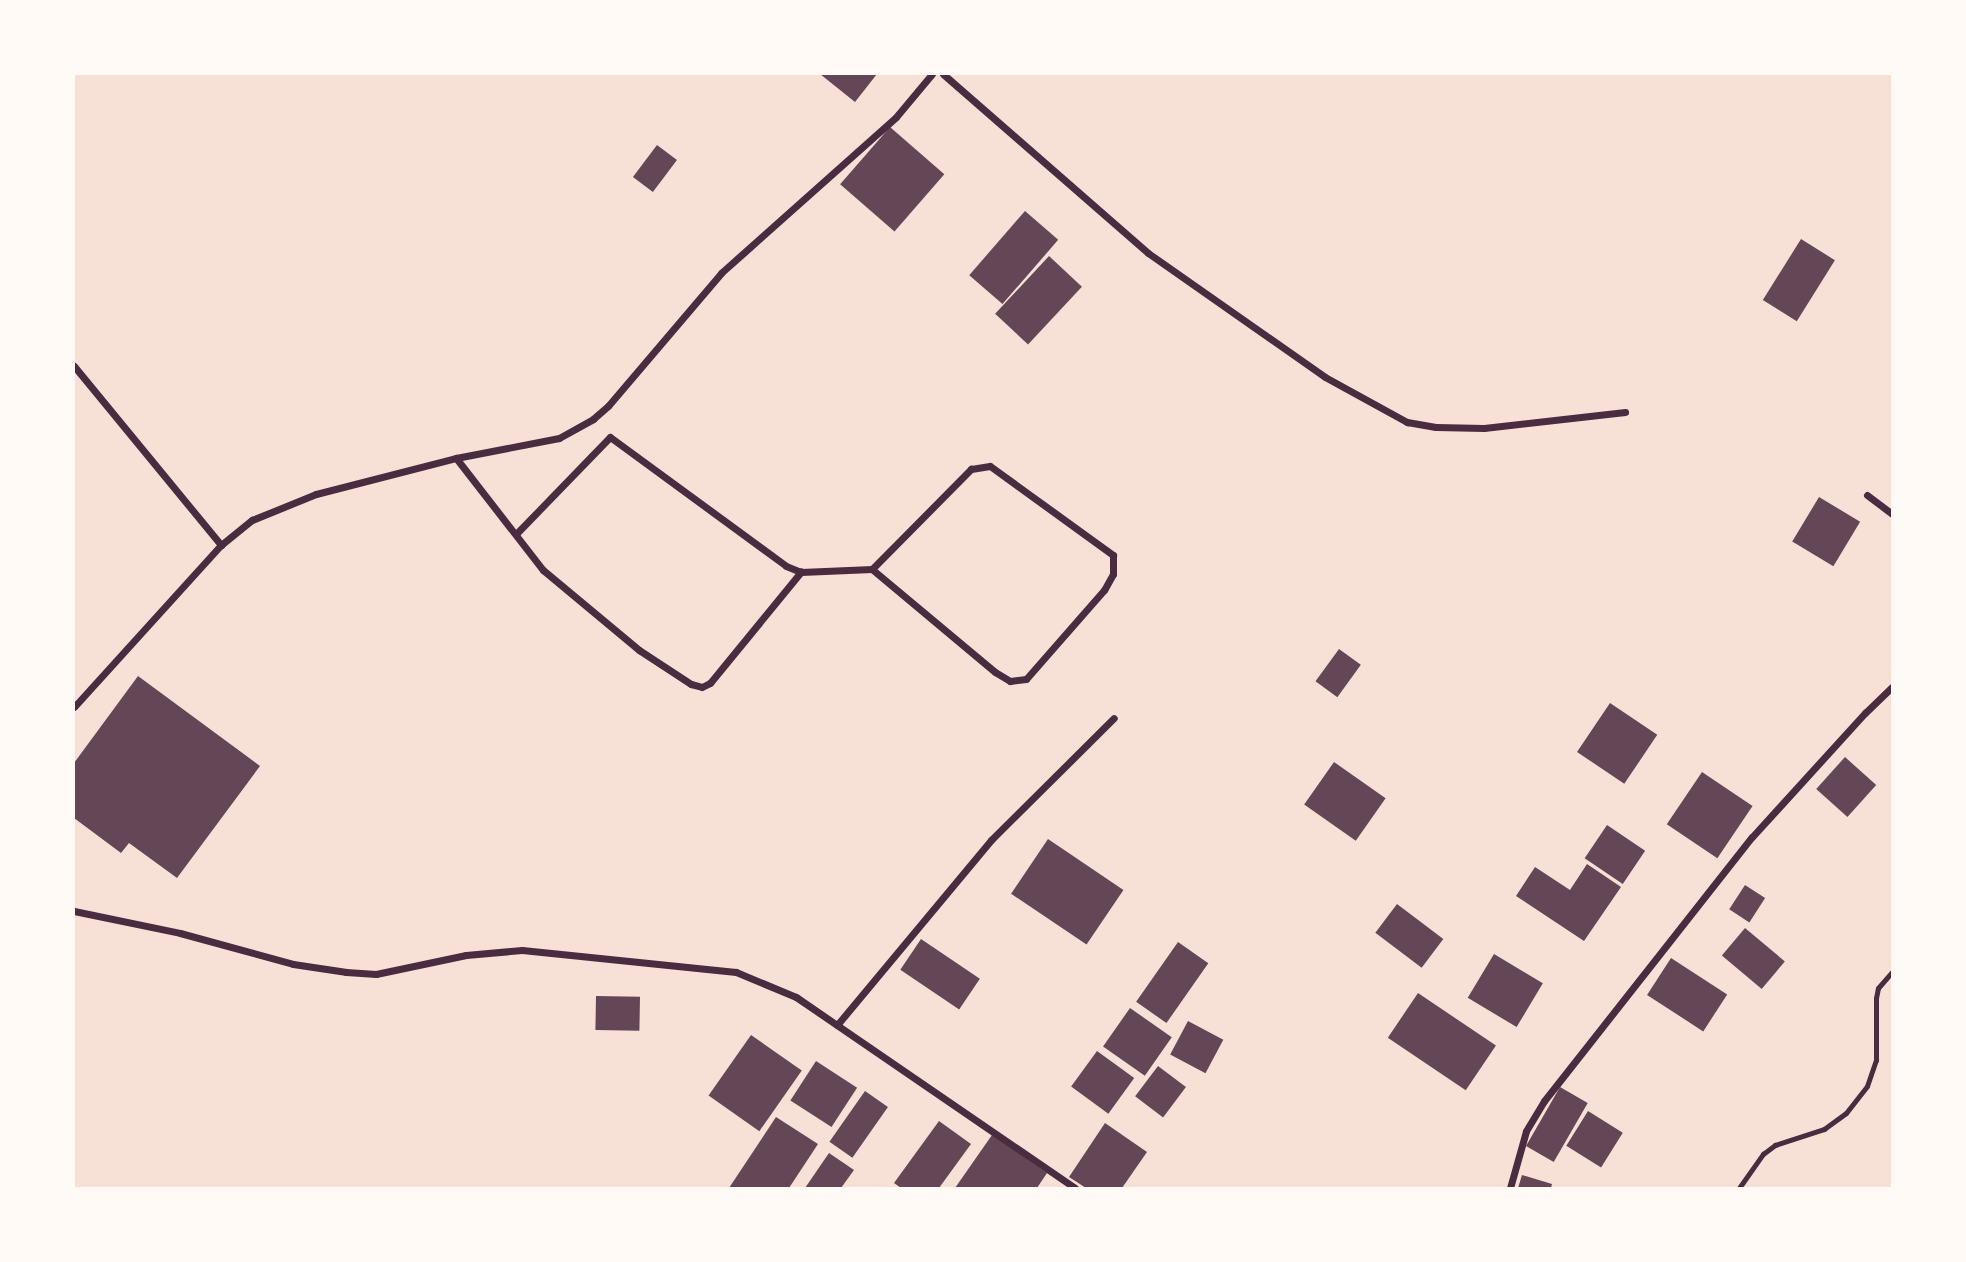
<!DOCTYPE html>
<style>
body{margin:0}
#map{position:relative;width:1966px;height:1262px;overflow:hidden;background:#f7e1d7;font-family:Quicksand,sans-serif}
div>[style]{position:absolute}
.building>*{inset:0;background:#644757;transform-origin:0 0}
.service>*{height:5px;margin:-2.5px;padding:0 2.5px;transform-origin:2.5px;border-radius:2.5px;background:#4a2c40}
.minor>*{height:7px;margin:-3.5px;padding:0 3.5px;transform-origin:3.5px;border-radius:3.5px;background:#4a2c40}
span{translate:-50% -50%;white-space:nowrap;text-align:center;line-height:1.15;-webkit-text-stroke:6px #fffaf5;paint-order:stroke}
.frame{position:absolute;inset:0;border:75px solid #fffaf5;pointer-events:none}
</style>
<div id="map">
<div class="building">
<div style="clip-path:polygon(820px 74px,877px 74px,855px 102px)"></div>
<div style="left:890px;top:127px;width:72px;height:76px;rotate:41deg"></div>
<div style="left:657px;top:145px;width:25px;height:40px;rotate:37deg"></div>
<div style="left:1025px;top:211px;width:44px;height:85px;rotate:41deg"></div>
<div style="left:1801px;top:239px;width:40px;height:72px;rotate:32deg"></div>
<div style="left:1049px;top:256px;width:45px;height:79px;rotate:43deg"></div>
<div style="left:1819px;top:497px;width:48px;height:52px;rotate:31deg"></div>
<div style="left:1339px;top:649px;width:27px;height:40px;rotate:36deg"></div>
<div style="clip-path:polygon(138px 676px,260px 766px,177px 878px,129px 843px,121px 853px,74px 818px,74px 763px)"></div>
<div style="left:1610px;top:703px;width:57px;height:59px;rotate:34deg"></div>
<div style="left:1845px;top:757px;width:42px;height:43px;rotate:42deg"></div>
<div style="left:1334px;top:762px;width:63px;height:52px;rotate:35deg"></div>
<div style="left:1702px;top:772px;width:61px;height:63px;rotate:34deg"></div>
<div style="left:1607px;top:825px;width:46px;height:40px;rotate:34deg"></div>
<div style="left:1048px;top:839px;width:91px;height:66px;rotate:34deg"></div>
<div style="clip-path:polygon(1587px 864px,1621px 887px,1584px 941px,1516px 896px,1535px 867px,1570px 890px)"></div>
<div style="left:1745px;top:885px;width:24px;height:29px;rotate:33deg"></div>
<div style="left:1397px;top:904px;width:58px;height:36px;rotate:37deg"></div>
<div style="left:1745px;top:928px;width:52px;height:36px;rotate:40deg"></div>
<div style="left:921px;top:939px;width:71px;height:37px;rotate:34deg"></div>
<div style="left:1178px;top:942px;width:37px;height:73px;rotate:35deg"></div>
<div style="left:1494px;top:954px;width:57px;height:51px;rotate:31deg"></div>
<div style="left:1671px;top:958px;width:67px;height:44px;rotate:33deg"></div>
<div style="left:1418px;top:993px;width:94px;height:54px;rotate:34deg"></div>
<div style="left:596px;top:996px;width:44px;height:34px;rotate:1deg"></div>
<div style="left:1130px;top:1008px;width:51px;height:47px;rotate:35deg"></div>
<div style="left:1188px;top:1021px;width:40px;height:38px;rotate:28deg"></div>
<div style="left:751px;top:1035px;width:62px;height:74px;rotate:35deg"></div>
<div style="left:1097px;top:1051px;width:46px;height:44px;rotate:36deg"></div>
<div style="left:816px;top:1061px;width:49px;height:47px;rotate:33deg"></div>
<div style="left:1158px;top:1066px;width:35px;height:38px;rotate:37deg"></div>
<div style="left:1560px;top:1087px;width:32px;height:68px;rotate:30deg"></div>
<div style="left:865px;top:1091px;width:28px;height:62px;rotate:35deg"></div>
<div style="left:1588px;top:1111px;width:41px;height:41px;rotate:32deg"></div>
<div style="clip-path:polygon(776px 1117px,818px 1144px,789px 1188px,729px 1188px)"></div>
<div style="clip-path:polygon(939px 1121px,971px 1144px,939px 1188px,901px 1188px,894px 1183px)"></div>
<div style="clip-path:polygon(1105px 1123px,1147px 1152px,1122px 1188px,1086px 1188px,1069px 1177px)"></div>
<div style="clip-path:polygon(992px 1135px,1047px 1173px,1037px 1188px,955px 1188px)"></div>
<div style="clip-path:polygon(829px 1153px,854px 1170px,841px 1188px,805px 1188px)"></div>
<div style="clip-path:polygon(1522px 1175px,1552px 1184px,1551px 1188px,1518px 1188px)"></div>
</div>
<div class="service">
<div style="left:1739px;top:1188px;width:42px;rotate:-54.8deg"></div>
<div style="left:1763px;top:1154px;width:15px;rotate:-37deg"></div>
<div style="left:1775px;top:1145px;width:52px;rotate:-18.1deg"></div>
<div style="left:1824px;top:1129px;width:27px;rotate:-36deg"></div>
<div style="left:1846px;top:1113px;width:34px;rotate:-52deg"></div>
<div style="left:1867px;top:1086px;width:28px;rotate:-71deg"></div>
<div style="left:1876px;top:1060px;width:62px;rotate:-90deg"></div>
<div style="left:1876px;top:998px;width:10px;rotate:-79deg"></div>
<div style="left:1878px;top:988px;width:21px;rotate:-49deg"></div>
</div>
<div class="minor">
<div style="left:943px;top:74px;width:272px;rotate:41.1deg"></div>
<div style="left:1148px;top:253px;width:216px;rotate:35deg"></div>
<div style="left:1325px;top:377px;width:94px;rotate:28.8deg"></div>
<div style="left:1407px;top:422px;width:29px;rotate:10deg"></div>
<div style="left:1436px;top:427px;width:48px;rotate:1.2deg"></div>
<div style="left:1484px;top:428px;width:142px;rotate:-6.5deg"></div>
<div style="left:74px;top:366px;width:232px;rotate:50.6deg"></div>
<div style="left:456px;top:458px;width:142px;rotate:52.2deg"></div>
<div style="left:543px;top:570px;width:125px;rotate:39.8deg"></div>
<div style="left:639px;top:650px;width:62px;rotate:33.2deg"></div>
<div style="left:691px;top:684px;width:11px;rotate:15deg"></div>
<div style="left:702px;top:687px;width:9px;rotate:-27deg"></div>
<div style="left:710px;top:683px;width:144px;rotate:-50.7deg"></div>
<div style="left:1867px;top:495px;width:31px;rotate:37deg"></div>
<div style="left:516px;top:534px;width:135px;rotate:-45.9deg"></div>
<div style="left:610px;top:437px;width:218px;rotate:36.2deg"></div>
<div style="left:786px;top:566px;width:16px;rotate:22deg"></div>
<div style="left:801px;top:572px;width:71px;rotate:-2.4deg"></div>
<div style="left:872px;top:569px;width:141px;rotate:-45.3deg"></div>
<div style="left:971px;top:469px;width:19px;rotate:-9deg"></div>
<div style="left:990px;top:466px;width:152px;rotate:35.9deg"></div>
<div style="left:1113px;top:555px;width:19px;rotate:90deg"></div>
<div style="left:1113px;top:574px;width:18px;rotate:119deg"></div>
<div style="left:1104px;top:590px;width:118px;rotate:131.2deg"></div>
<div style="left:1026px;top:679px;width:16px;rotate:173deg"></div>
<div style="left:1010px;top:681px;width:17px;rotate:-149deg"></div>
<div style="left:995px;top:672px;width:160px;rotate:-140.1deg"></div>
<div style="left:74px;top:707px;width:219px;rotate:-47.8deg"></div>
<div style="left:221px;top:545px;width:40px;rotate:-39deg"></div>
<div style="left:252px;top:520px;width:69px;rotate:-22.1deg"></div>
<div style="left:316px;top:494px;width:145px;rotate:-14.4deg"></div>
<div style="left:456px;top:458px;width:105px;rotate:-11deg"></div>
<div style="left:559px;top:438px;width:39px;rotate:-29deg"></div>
<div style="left:593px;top:419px;width:20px;rotate:-41deg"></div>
<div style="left:608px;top:406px;width:175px;rotate:-49.6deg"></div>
<div style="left:721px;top:273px;width:234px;rotate:-41.7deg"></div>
<div style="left:896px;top:117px;width:56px;rotate:-50.1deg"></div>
<div style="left:74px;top:911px;width:108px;rotate:11.7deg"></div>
<div style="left:180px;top:933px;width:117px;rotate:15.3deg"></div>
<div style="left:293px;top:964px;width:54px;rotate:8.6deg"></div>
<div style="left:346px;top:972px;width:30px;rotate:4deg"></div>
<div style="left:376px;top:974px;width:92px;rotate:-11.9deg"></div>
<div style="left:466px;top:955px;width:56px;rotate:-5.1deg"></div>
<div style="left:522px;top:950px;width:215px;rotate:5.9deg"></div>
<div style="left:736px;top:972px;width:65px;rotate:22.6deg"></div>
<div style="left:796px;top:997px;width:338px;rotate:34.4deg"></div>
<div style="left:837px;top:1025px;width:241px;rotate:-50.2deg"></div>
<div style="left:991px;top:840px;width:173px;rotate:-44.8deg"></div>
<div style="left:1510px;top:1188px;width:59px;rotate:-74.3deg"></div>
<div style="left:1526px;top:1131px;width:35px;rotate:-59deg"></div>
<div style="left:1544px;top:1101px;width:336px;rotate:-51.8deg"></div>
<div style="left:1752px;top:837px;width:168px;rotate:-47.7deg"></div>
<div style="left:1865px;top:713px;width:37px;rotate:-44deg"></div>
</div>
<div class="frame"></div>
</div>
